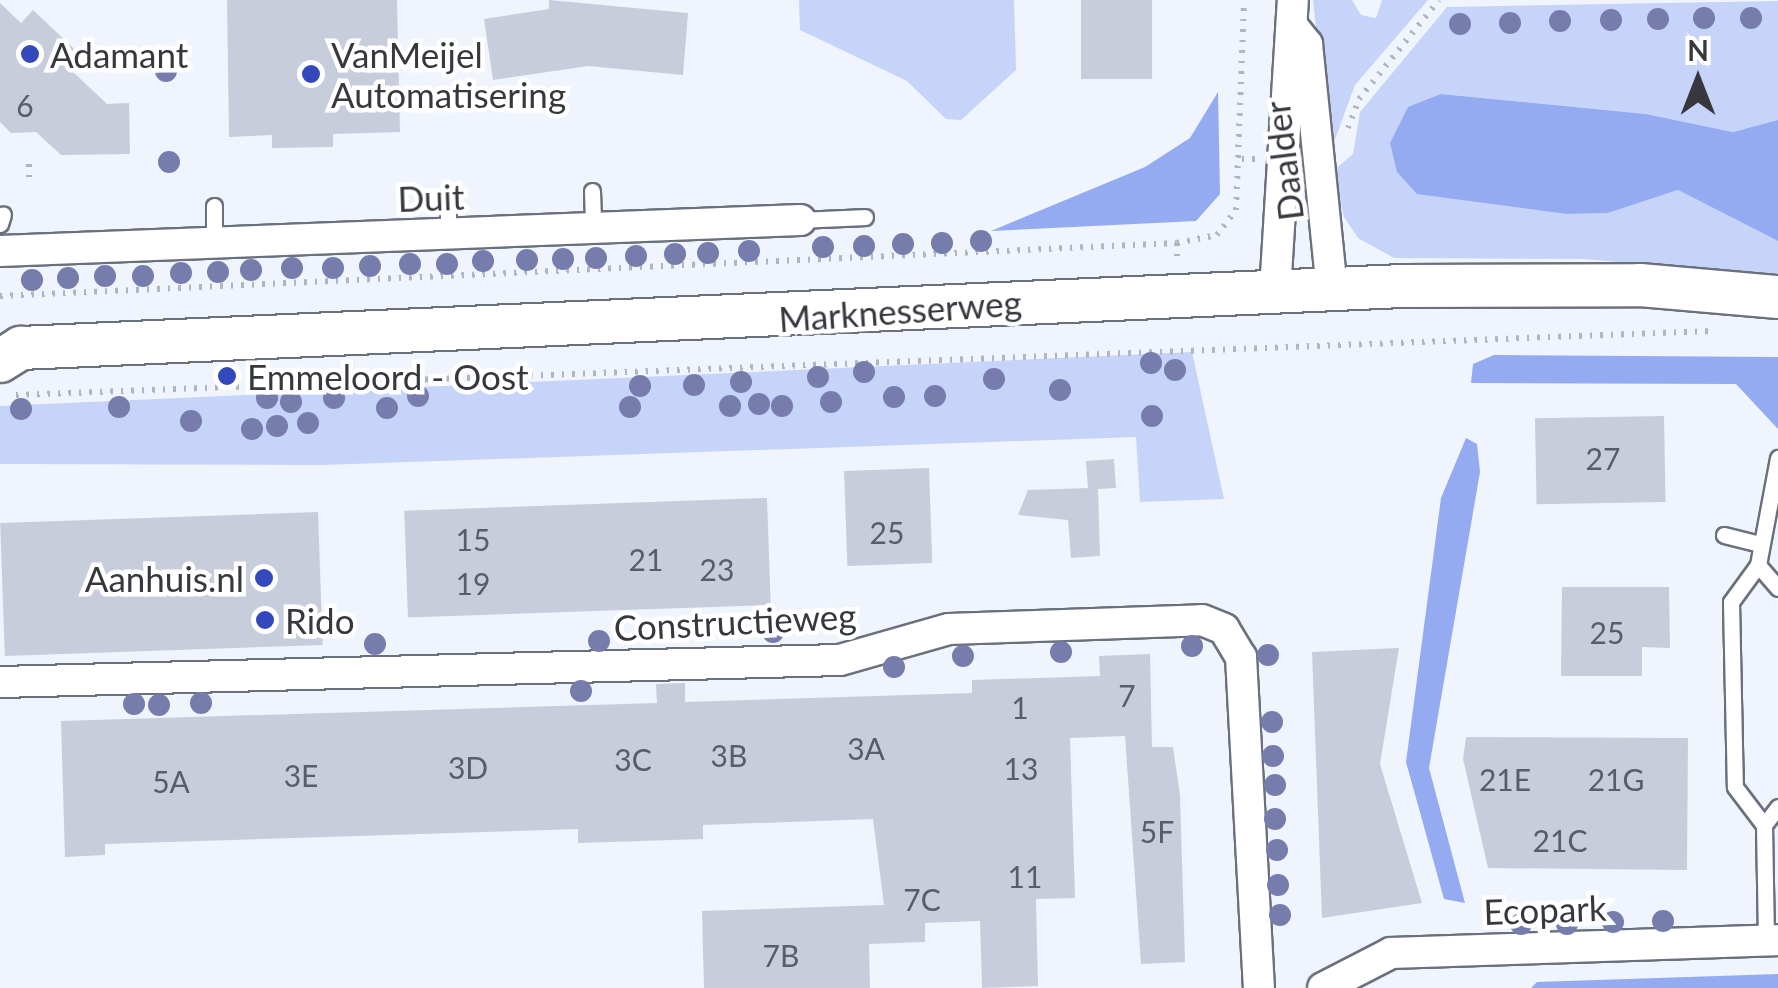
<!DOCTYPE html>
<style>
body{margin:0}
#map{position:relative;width:1778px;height:988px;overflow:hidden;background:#f0f4fd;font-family:Lato,sans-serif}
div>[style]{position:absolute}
.green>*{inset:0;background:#c7d4f9}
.water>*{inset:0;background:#94abf1}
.building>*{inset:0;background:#c8cddc;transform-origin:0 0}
.path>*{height:6px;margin-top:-3px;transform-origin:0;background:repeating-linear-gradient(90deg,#b1b5bd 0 2.5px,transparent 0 10.5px)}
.roads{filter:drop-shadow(2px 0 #6b707d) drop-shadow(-2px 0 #6b707d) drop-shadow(0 2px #6b707d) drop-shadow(0 -2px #6b707d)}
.lane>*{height:15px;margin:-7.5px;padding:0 7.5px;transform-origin:7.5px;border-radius:7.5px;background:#fff}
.street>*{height:30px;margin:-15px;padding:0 15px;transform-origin:15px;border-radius:15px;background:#fff}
.secondary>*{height:42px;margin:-21px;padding:0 21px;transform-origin:21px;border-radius:21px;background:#fff}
.trees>*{width:22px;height:22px;margin:-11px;border-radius:50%;background:#767dad}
.dots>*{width:28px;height:28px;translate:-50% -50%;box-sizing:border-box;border:5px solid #fff;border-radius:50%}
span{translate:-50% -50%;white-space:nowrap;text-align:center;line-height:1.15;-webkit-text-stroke:9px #fff;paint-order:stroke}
.number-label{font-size:30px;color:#5a5d66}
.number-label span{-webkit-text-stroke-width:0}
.poi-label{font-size:35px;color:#36383e}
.left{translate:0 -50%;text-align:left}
.right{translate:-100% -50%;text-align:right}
.street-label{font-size:35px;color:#36383e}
.north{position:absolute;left:1648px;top:30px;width:100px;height:100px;-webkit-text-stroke:8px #fff;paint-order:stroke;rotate:0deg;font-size:28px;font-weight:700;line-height:40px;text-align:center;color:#36383e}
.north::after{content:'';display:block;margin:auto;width:35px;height:45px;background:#36383e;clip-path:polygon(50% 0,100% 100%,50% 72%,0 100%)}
</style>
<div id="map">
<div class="green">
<div style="clip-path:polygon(799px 0,1014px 0,1016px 70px,961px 120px,946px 119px,907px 81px,800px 30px)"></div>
<div style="clip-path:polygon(1313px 0,1352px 0,1361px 15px,1376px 18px,1382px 0,1428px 0,1355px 85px,1330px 153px)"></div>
<div style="clip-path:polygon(1778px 1px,1778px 120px,1733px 132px,1646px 114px,1441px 94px,1567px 214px,1608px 213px,1678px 190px,1778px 241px,1778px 275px,1583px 259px,1394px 258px,1358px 238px,1344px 217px,1333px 171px,1353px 154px,1360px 112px,1447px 7px)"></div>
<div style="clip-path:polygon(1192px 352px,1224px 499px,1140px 502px,1136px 437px,323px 465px,0 464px,0 406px)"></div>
</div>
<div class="water">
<div style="clip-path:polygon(1218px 92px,1220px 194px,1196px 221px,991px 231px,1145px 167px,1190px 138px)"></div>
<div style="clip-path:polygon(1441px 94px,1646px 114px,1733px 132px,1778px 120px,1778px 241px,1678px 190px,1608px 213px,1567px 214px,1417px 194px,1397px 172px,1390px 143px,1408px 107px)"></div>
<div style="clip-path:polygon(1494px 355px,1778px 357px,1778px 429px,1736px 384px,1471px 383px,1473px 364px)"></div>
<div style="clip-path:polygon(1466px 438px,1477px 444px,1480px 472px,1429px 768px,1465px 903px,1444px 899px,1406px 762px,1441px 498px)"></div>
<div style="clip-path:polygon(1778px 974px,1778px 988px,1531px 988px,1537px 982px)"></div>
</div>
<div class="building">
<div style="clip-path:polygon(227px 0,397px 0,400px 132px,333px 134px,333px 147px,272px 148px,272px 135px,229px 137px)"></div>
<div style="clip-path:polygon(549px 0,688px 13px,683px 75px,588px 66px,493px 80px,484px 19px,549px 9px)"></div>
<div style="left:1081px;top:0;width:71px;height:79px"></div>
<div style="clip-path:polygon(0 3px,21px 23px,33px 10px,85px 59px,71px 70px,107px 104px,129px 103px,130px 154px,61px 155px,36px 132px,11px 133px,0 122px)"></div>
<div style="left:1664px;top:416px;width:86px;height:129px;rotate:89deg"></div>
<div style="clip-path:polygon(1114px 459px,1116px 488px,1098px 489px,1100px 556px,1071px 558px,1068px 520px,1018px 515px,1028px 490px,1088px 488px,1086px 461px)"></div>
<div style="left:929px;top:468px;width:95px;height:85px;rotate:88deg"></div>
<div style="left:767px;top:498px;width:107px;height:363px;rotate:88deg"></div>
<div style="left:318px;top:512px;width:133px;height:318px;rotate:88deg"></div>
<div style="clip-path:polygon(1562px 587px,1669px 587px,1670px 648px,1642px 647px,1642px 676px,1561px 676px)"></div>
<div style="clip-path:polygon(1399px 648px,1380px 764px,1422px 903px,1322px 918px,1312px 652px)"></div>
<div style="clip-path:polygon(1150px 654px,1152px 747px,1173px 747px,1180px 795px,1185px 962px,1141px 964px,1125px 736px,1070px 738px,1075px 898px,1036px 899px,1038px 986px,982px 988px,980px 921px,925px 923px,925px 942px,869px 944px,870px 988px,704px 988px,702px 911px,884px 905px,873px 819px,703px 825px,703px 839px,578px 843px,578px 829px,105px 844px,105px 855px,65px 857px,61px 721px,657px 703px,656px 684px,685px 683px,685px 702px,972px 693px,972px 680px,1100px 676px,1099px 656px)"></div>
<div style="clip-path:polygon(1466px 737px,1688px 738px,1687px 870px,1488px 868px,1463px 759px)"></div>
</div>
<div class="path">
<div style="left:1348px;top:128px;width:31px;rotate:-69deg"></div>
<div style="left:1359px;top:99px;width:127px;rotate:-51.1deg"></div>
<div style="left:1242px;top:159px;width:16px"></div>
<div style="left:29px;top:164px;width:15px;rotate:90deg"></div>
<div style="left:1177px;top:243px;width:41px;rotate:-11.3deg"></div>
<div style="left:1217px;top:235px;width:31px;rotate:-53deg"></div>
<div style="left:1236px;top:210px;width:210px;rotate:-87.8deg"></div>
<div style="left:0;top:296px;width:1178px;rotate:-2.58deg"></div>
<div style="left:1177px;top:243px;width:21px;rotate:90deg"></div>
<div style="left:16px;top:395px;width:1697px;rotate:-2.16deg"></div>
</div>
<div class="roads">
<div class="lane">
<div style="left:592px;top:191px;width:38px;rotate:88deg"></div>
<div style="left:448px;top:197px;width:37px;rotate:90deg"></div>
<div style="left:214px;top:206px;width:37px;rotate:90deg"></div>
<div style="left:800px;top:220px;width:65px;rotate:-2.6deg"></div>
<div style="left:0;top:224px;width:10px;rotate:-73deg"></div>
<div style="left:1724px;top:535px;width:37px;rotate:14deg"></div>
<div style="left:1758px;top:565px;width:109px;rotate:-79.4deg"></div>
<div style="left:1778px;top:588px;width:30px;rotate:-131deg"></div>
<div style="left:1758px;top:565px;width:46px;rotate:126.1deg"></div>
<div style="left:1731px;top:602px;width:185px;rotate:88.8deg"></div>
<div style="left:1735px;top:787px;width:48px;rotate:52.7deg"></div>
<div style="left:1764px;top:825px;width:23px;rotate:-52deg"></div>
<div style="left:1764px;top:825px;width:115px;rotate:89deg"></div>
</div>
<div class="street">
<div style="left:1294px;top:28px;width:21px;rotate:51deg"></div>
<div style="left:1307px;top:44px;width:247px;rotate:84.2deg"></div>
<div style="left:0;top:251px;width:801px;rotate:-2.22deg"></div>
<div style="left:1275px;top:292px;width:293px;rotate:-86.5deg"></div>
<div style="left:0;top:682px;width:840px;rotate:-1.5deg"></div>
<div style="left:840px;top:660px;width:113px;rotate:-15.9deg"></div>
<div style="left:949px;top:629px;width:253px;rotate:-2deg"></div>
<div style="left:1202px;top:620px;width:24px;rotate:22deg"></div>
<div style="left:1224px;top:629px;width:33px;rotate:59deg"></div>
<div style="left:1241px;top:657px;width:331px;rotate:86.9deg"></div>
<div style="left:1323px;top:988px;width:76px;rotate:-27.2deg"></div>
<div style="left:1391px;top:953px;width:387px;rotate:-1.9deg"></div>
</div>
<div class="secondary">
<div style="left:0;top:361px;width:25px;rotate:-32deg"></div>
<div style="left:21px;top:348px;width:1382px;rotate:-2.57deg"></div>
<div style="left:1402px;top:286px;width:238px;rotate:-0.2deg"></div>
<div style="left:1640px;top:285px;width:139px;rotate:5deg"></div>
</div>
</div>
<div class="trees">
<div style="left:1704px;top:18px"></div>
<div style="left:1751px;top:18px"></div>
<div style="left:1658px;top:19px"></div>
<div style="left:1611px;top:20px"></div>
<div style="left:1560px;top:21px"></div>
<div style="left:1510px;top:23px"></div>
<div style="left:1460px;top:24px"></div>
<div style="left:166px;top:71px"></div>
<div style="left:169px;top:162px"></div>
<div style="left:981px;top:241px"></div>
<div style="left:942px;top:243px"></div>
<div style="left:903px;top:244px"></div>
<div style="left:864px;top:246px"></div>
<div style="left:823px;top:247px"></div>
<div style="left:749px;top:251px"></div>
<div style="left:708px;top:253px"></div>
<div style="left:675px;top:254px"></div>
<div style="left:636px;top:256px"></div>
<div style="left:596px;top:258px"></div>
<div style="left:563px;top:259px"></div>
<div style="left:527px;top:260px"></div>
<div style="left:483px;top:261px"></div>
<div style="left:410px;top:264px"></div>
<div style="left:447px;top:264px"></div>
<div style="left:370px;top:266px"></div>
<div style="left:292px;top:268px"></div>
<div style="left:333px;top:268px"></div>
<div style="left:251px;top:270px"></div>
<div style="left:218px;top:272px"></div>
<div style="left:181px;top:273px"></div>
<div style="left:105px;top:276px"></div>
<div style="left:143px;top:276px"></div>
<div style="left:68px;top:278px"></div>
<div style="left:32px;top:280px"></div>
<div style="left:1151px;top:363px"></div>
<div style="left:1175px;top:370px"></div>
<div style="left:864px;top:372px"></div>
<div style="left:818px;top:377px"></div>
<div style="left:994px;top:379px"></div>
<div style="left:741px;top:382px"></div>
<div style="left:694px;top:385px"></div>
<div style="left:640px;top:386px"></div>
<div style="left:1060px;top:390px"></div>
<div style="left:418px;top:396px"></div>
<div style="left:935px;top:396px"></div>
<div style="left:894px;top:397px"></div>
<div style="left:267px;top:398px"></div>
<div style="left:334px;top:398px"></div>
<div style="left:291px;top:402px"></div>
<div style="left:831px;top:402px"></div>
<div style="left:759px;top:404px"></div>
<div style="left:730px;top:406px"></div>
<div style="left:782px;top:406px"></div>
<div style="left:119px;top:407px"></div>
<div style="left:630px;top:407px"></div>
<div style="left:387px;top:408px"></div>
<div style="left:21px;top:409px"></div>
<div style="left:1152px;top:416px"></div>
<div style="left:191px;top:421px"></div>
<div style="left:308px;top:423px"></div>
<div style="left:277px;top:426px"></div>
<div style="left:252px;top:429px"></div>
<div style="left:773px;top:632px"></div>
<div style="left:599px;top:641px"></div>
<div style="left:375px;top:644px"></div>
<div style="left:1192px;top:646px"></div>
<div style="left:1061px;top:652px"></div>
<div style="left:1268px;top:655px"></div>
<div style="left:963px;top:656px"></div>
<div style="left:894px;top:667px"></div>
<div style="left:581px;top:691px"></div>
<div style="left:201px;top:703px"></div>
<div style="left:134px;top:704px"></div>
<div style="left:159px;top:705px"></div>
<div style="left:1272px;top:722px"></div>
<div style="left:1273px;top:756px"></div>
<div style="left:1275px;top:785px"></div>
<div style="left:1275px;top:819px"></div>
<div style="left:1277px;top:850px"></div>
<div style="left:1278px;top:885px"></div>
<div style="left:1280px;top:915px"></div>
<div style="left:1663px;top:921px"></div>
<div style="left:1613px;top:922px"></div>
<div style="left:1521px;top:924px"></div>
<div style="left:1567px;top:924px"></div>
</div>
<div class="dots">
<div style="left:30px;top:54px;background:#3348ba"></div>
<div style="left:311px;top:74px;background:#3348ba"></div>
<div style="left:227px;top:376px;background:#3348ba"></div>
<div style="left:264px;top:578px;background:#3348ba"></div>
<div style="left:265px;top:620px;background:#3348ba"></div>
</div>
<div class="number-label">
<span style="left:25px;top:105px">6</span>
<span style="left:1603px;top:458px">27</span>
<span style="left:887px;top:532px">25</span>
<span style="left:473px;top:539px">15</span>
<span style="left:646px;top:559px">21</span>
<span style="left:717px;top:569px">23</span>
<span style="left:473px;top:583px">19</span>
<span style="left:1607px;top:632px">25</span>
<span style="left:1127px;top:695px">7</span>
<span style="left:1020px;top:707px">1</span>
<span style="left:866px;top:748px">3A</span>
<span style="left:729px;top:755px">3B</span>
<span style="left:633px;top:759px">3C</span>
<span style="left:468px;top:767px">3D</span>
<span style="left:1021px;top:768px">13</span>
<span style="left:301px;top:775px">3E</span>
<span style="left:1505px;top:779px">21E</span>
<span style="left:1616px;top:779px">21G</span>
<span style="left:171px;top:781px">5A</span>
<span style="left:1157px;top:831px">5F</span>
<span style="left:1560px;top:840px">21C</span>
<span style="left:1025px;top:876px">11</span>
<span style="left:922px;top:899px">7C</span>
<span style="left:781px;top:955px">7B</span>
</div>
<div class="poi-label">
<span class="left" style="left:50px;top:54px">Adamant</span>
<span class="left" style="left:331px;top:74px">VanMeijel<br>Automatisering</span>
<span class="left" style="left:247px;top:376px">Emmeloord - Oost</span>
<span class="right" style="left:244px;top:578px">Aanhuis.nl</span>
<span class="left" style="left:285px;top:620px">Rido</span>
</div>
<div class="street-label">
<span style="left:1283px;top:161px;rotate:-97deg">Daalder</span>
<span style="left:431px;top:197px;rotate:-2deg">Duit</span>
<span style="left:900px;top:310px;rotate:-4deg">Marknesserweg</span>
<span style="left:735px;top:621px;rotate:-3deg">Constructieweg</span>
<span style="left:1545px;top:909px;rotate:-2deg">Ecopark</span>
</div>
<div class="north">N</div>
</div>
